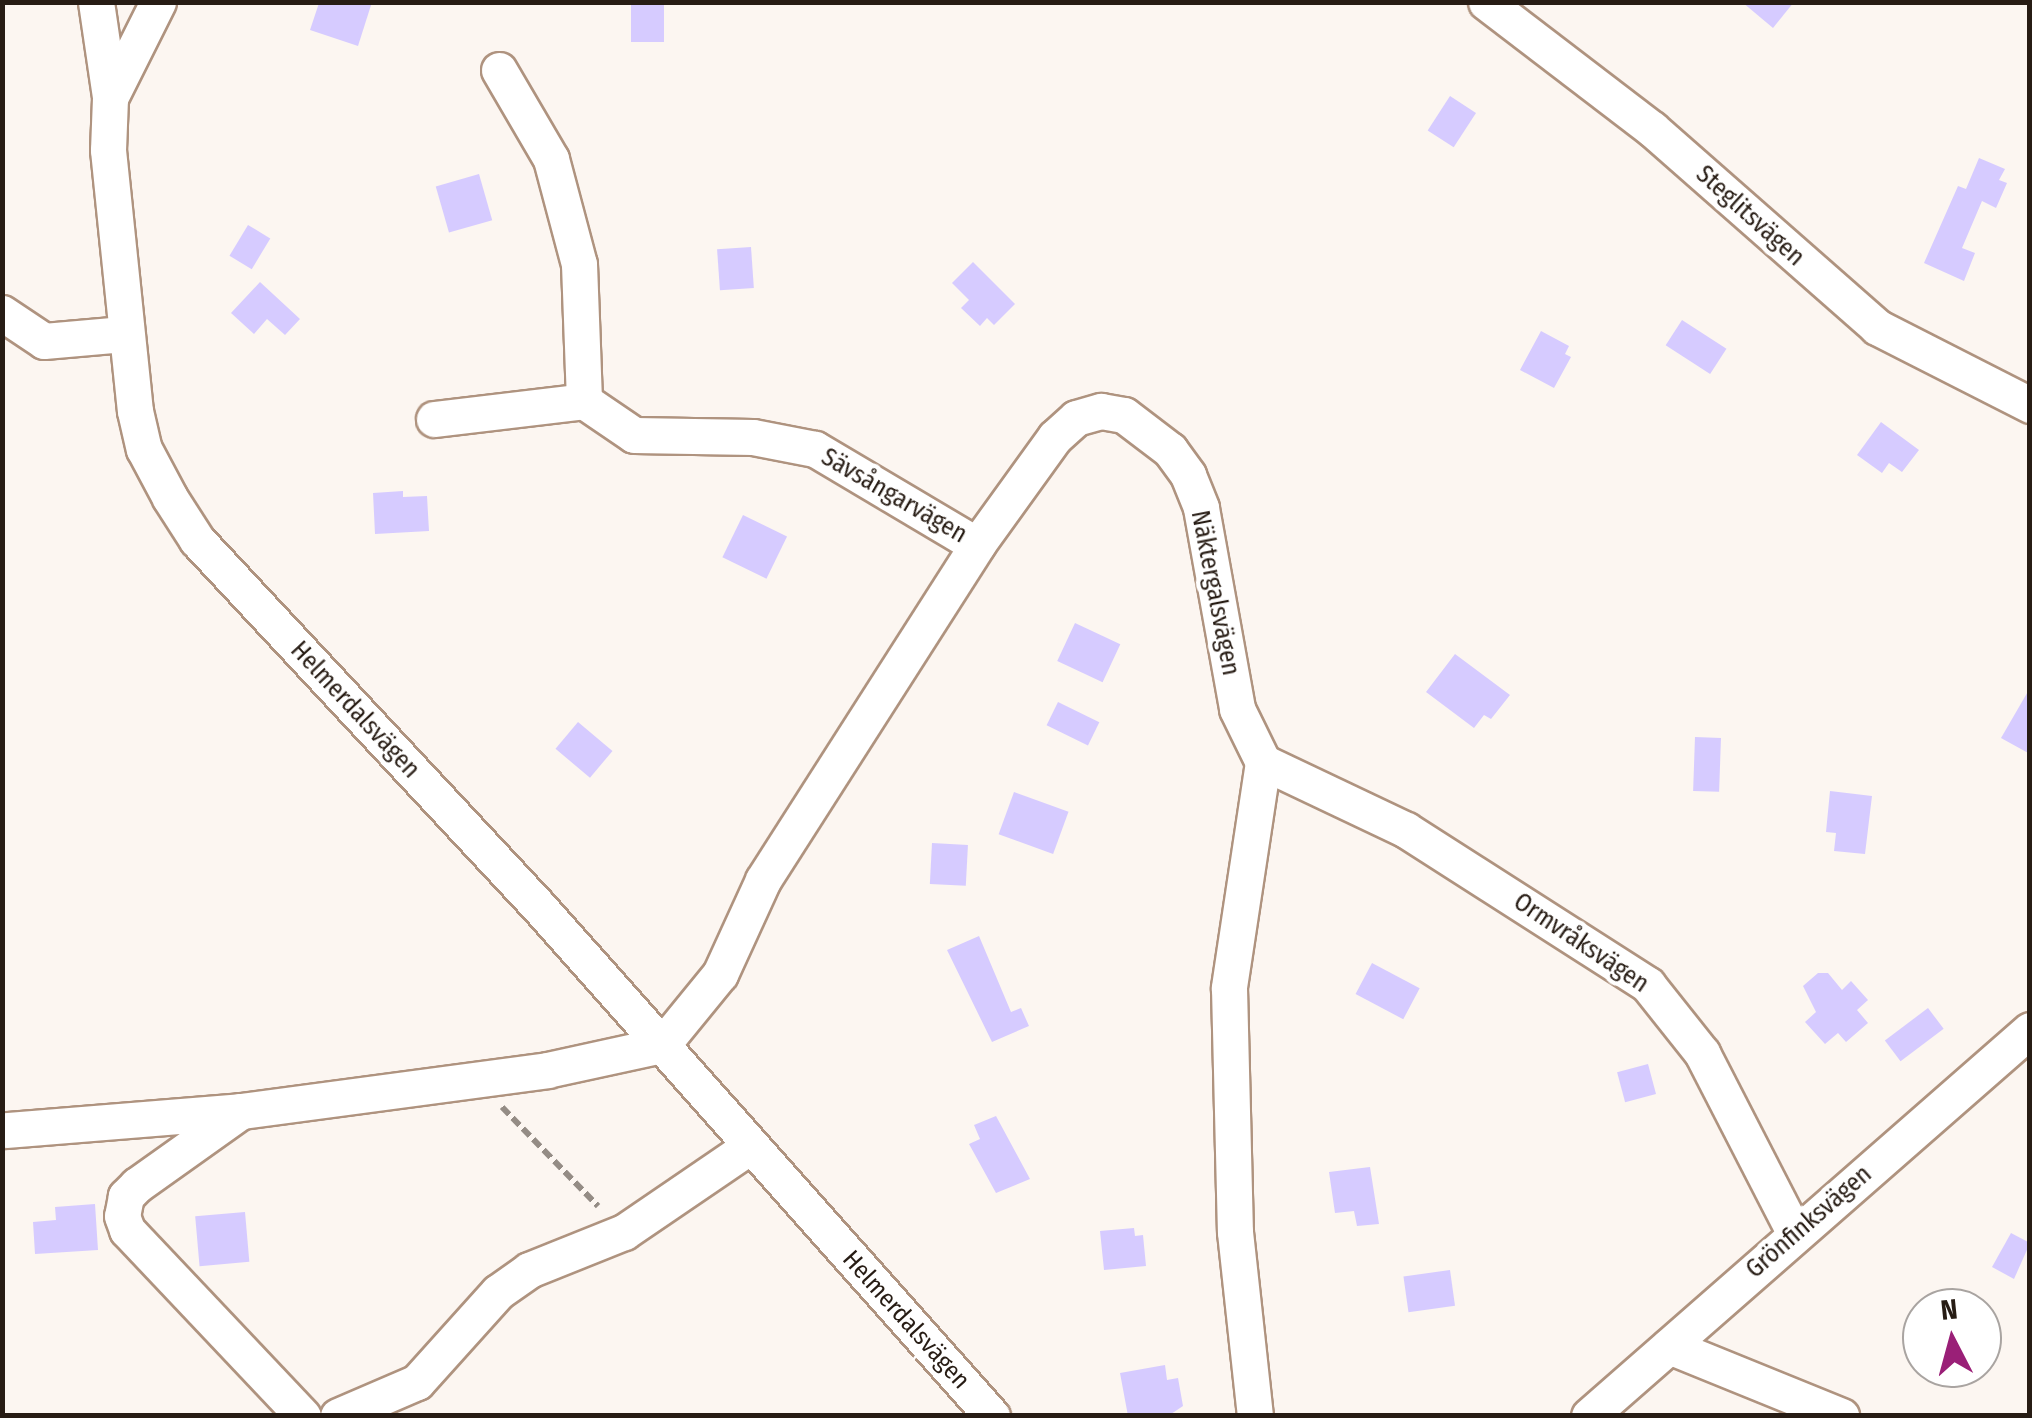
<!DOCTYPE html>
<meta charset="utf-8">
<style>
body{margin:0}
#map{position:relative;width:2032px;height:1418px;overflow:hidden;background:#fcf6f1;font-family:"Fira Sans Condensed",sans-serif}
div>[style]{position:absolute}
.building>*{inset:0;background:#d6cbff;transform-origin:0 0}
.path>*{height:6px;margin-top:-3px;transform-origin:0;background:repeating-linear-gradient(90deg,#948c85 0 10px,transparent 0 15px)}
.roads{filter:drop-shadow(2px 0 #af937f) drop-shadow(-2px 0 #af937f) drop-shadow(0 2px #af937f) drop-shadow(0 -2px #af937f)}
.minor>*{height:35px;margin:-17.5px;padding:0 17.5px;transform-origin:17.5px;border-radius:17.5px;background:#fff}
span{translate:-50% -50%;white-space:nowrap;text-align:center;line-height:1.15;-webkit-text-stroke:9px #fff;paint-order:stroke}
.street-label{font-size:25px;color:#271c14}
.frame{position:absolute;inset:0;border:5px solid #271c14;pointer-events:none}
.north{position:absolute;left:1902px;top:1288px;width:100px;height:100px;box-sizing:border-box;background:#fff;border:2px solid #a9a4a1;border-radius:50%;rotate:354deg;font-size:28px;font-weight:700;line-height:40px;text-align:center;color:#271c14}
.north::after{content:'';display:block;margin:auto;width:35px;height:45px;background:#9a1f77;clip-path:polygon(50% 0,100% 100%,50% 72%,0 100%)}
</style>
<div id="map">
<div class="building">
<div style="clip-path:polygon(336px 2px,372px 2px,358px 46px,310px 30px,319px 3px)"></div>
<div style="left:631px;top:2px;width:33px;height:40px"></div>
<div style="clip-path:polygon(1742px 2px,1794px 2px,1773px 28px)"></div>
<div style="left:1450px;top:96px;width:31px;height:41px;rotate:33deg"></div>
<div style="clip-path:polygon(1979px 158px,2005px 169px,1999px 180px,2007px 183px,1996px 208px,1982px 201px,1962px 248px,1975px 253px,1964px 281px,1924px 263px,1958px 186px,1966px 189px)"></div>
<div style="left:479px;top:174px;width:48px;height:45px;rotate:74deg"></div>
<div style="left:248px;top:225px;width:26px;height:36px;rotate:31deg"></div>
<div style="left:751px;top:247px;width:41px;height:34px;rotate:86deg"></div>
<div style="clip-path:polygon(973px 262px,1015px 304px,994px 325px,987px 318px,980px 326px,961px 308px,969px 300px,952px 283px)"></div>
<div style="clip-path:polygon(260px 282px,300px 319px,285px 335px,267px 319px,254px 334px,231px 313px)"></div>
<div style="left:1682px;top:320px;width:53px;height:30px;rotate:33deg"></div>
<div style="clip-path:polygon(1541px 331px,1569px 346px,1565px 354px,1571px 357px,1554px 388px,1520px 370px)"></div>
<div style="clip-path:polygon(1881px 422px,1919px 450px,1902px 472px,1889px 463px,1882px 473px,1857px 455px)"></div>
<div style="clip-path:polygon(403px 491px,403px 497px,427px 496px,429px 531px,375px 534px,373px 493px)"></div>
<div style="left:743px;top:515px;width:49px;height:47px;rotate:26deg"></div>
<div style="left:1075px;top:623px;width:50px;height:42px;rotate:25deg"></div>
<div style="clip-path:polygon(1455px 654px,1510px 695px,1491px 719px,1484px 715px,1474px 728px,1426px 692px)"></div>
<div style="clip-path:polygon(2030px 688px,2030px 754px,2001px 738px)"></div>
<div style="left:1058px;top:702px;width:46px;height:26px;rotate:26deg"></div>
<div style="left:578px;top:722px;width:45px;height:35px;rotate:40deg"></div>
<div style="left:1695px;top:737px;width:26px;height:54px;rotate:2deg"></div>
<div style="clip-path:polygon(1830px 791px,1872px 796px,1865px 854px,1834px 851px,1836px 833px,1826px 832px)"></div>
<div style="left:1014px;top:792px;width:58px;height:45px;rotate:20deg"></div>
<div style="left:932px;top:843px;width:36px;height:41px;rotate:3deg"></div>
<div style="clip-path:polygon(979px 936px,1011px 1012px,1021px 1008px,1029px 1026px,992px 1042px,947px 950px)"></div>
<div style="left:1372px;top:963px;width:54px;height:35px;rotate:28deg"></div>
<div style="clip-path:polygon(1818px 973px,1828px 973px,1842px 990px,1851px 981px,1868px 1000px,1857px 1010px,1868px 1023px,1846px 1042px,1838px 1033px,1825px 1044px,1805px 1022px,1816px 1012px,1803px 986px)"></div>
<div style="left:1928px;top:1008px;width:26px;height:54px;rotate:53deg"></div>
<div style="left:1648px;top:1064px;width:31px;height:32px;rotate:75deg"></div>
<div style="clip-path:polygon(996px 1116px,1030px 1179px,996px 1193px,969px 1144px,980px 1139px,974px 1125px)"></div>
<div style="clip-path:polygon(1370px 1167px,1379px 1224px,1357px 1226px,1354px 1211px,1335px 1213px,1329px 1172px)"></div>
<div style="clip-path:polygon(95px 1204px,98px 1250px,35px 1254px,33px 1222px,56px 1220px,55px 1207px)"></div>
<div style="left:245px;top:1212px;width:50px;height:50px;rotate:85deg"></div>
<div style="clip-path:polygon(1134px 1228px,1135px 1236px,1143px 1235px,1146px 1266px,1104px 1270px,1100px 1231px)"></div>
<div style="clip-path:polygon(2011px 1233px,2030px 1243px,2014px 1279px,1992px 1267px)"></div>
<div style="left:1450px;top:1270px;width:36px;height:47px;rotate:82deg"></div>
<div style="clip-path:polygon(1165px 1365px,1167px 1380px,1178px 1378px,1183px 1406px,1168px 1416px,1128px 1416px,1120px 1373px)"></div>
</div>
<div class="path">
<div style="left:502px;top:1107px;width:138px;rotate:45.9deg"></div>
</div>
<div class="roads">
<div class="minor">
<div style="left:96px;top:2px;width:96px;rotate:81.6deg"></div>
<div style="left:158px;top:2px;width:107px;rotate:116.6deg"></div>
<div style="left:110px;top:98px;width:52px;rotate:92.2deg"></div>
<div style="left:108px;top:150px;width:262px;rotate:84.1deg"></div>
<div style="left:135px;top:411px;width:39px;rotate:77deg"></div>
<div style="left:144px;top:449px;width:55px;rotate:62deg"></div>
<div style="left:170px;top:498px;width:50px;rotate:57.3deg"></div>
<div style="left:197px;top:540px;width:503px;rotate:47.01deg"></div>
<div style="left:540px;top:908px;width:680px;rotate:48.34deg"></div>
<div style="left:1486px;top:2px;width:209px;rotate:37.4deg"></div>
<div style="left:1652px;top:129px;width:300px;rotate:41.3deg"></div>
<div style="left:1877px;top:327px;width:172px;rotate:27deg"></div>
<div style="left:499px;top:70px;width:103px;rotate:59.7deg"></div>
<div style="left:551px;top:159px;width:109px;rotate:75.1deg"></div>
<div style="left:579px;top:264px;width:137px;rotate:87.9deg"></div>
<div style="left:584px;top:401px;width:60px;rotate:34.2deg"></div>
<div style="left:634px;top:435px;width:119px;rotate:1deg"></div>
<div style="left:753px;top:437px;width:63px;rotate:11deg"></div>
<div style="left:815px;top:449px;width:188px;rotate:30.7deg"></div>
<div style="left:2px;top:313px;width:50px;rotate:33.7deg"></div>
<div style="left:44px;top:341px;width:80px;rotate:-5deg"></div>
<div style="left:434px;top:419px;width:151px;rotate:-6.8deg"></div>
<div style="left:1263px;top:762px;width:158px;rotate:25.4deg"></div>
<div style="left:1406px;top:830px;width:287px;rotate:32.6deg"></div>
<div style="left:1648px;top:985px;width:87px;rotate:51.5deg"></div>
<div style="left:1702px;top:1053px;width:201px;rotate:62.8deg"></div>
<div style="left:241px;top:1111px;width:128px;rotate:144.6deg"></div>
<div style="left:137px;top:1185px;width:16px;rotate:135deg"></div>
<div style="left:126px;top:1196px;width:20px;rotate:101deg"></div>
<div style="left:122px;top:1216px;width:15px;rotate:70deg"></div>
<div style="left:127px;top:1230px;width:256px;rotate:46.6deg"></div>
<div style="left:6px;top:1130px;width:236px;rotate:-4.6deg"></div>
<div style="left:241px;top:1111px;width:309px;rotate:-7.6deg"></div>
<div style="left:547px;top:1070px;width:118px;rotate:-12.3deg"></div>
<div style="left:662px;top:1045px;width:92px;rotate:-50.8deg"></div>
<div style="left:720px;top:974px;width:103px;rotate:-65.4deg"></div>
<div style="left:763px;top:880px;width:398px;rotate:-57.4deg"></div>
<div style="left:977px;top:545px;width:133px;rotate:-54.2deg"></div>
<div style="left:1055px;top:437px;width:28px;rotate:-42deg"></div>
<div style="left:1076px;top:418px;width:26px;rotate:-16deg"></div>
<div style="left:1101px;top:411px;width:23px;rotate:10deg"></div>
<div style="left:1124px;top:415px;width:58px;rotate:37.3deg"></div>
<div style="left:1170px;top:450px;width:31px;rotate:54deg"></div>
<div style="left:1188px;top:475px;width:35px;rotate:68deg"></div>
<div style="left:1201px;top:508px;width:204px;rotate:79.8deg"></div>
<div style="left:1237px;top:709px;width:59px;rotate:63.9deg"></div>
<div style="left:1263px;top:762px;width:229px;rotate:98.6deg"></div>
<div style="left:1229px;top:988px;width:244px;rotate:88.6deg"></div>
<div style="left:1235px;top:1232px;width:185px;rotate:83.8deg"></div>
<div style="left:1669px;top:1346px;width:186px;rotate:22.1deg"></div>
<div style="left:338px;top:1416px;width:86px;rotate:-23.3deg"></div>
<div style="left:417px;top:1382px;width:121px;rotate:-48deg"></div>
<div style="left:498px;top:1292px;width:38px;rotate:-35deg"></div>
<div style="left:529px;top:1270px;width:102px;rotate:-21.8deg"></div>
<div style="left:624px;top:1232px;width:153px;rotate:-34.3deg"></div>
<div style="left:1589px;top:1416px;width:586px;rotate:-41.2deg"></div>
</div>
</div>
<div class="street-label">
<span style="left:1750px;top:216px;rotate:42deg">Steglitsvägen</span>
<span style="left:894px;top:496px;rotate:30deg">Sävsångarvägen</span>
<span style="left:1215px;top:593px;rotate:79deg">Näktergalsvägen</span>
<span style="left:355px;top:710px;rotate:47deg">Helmerdalsvägen</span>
<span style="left:1581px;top:943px;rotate:34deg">Ormvråksvägen</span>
<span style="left:1809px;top:1222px;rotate:-41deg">Grönfinksvägen</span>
<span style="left:906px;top:1320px;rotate:48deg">Helmerdalsvägen</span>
</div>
<div class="frame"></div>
<div class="north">N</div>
</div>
